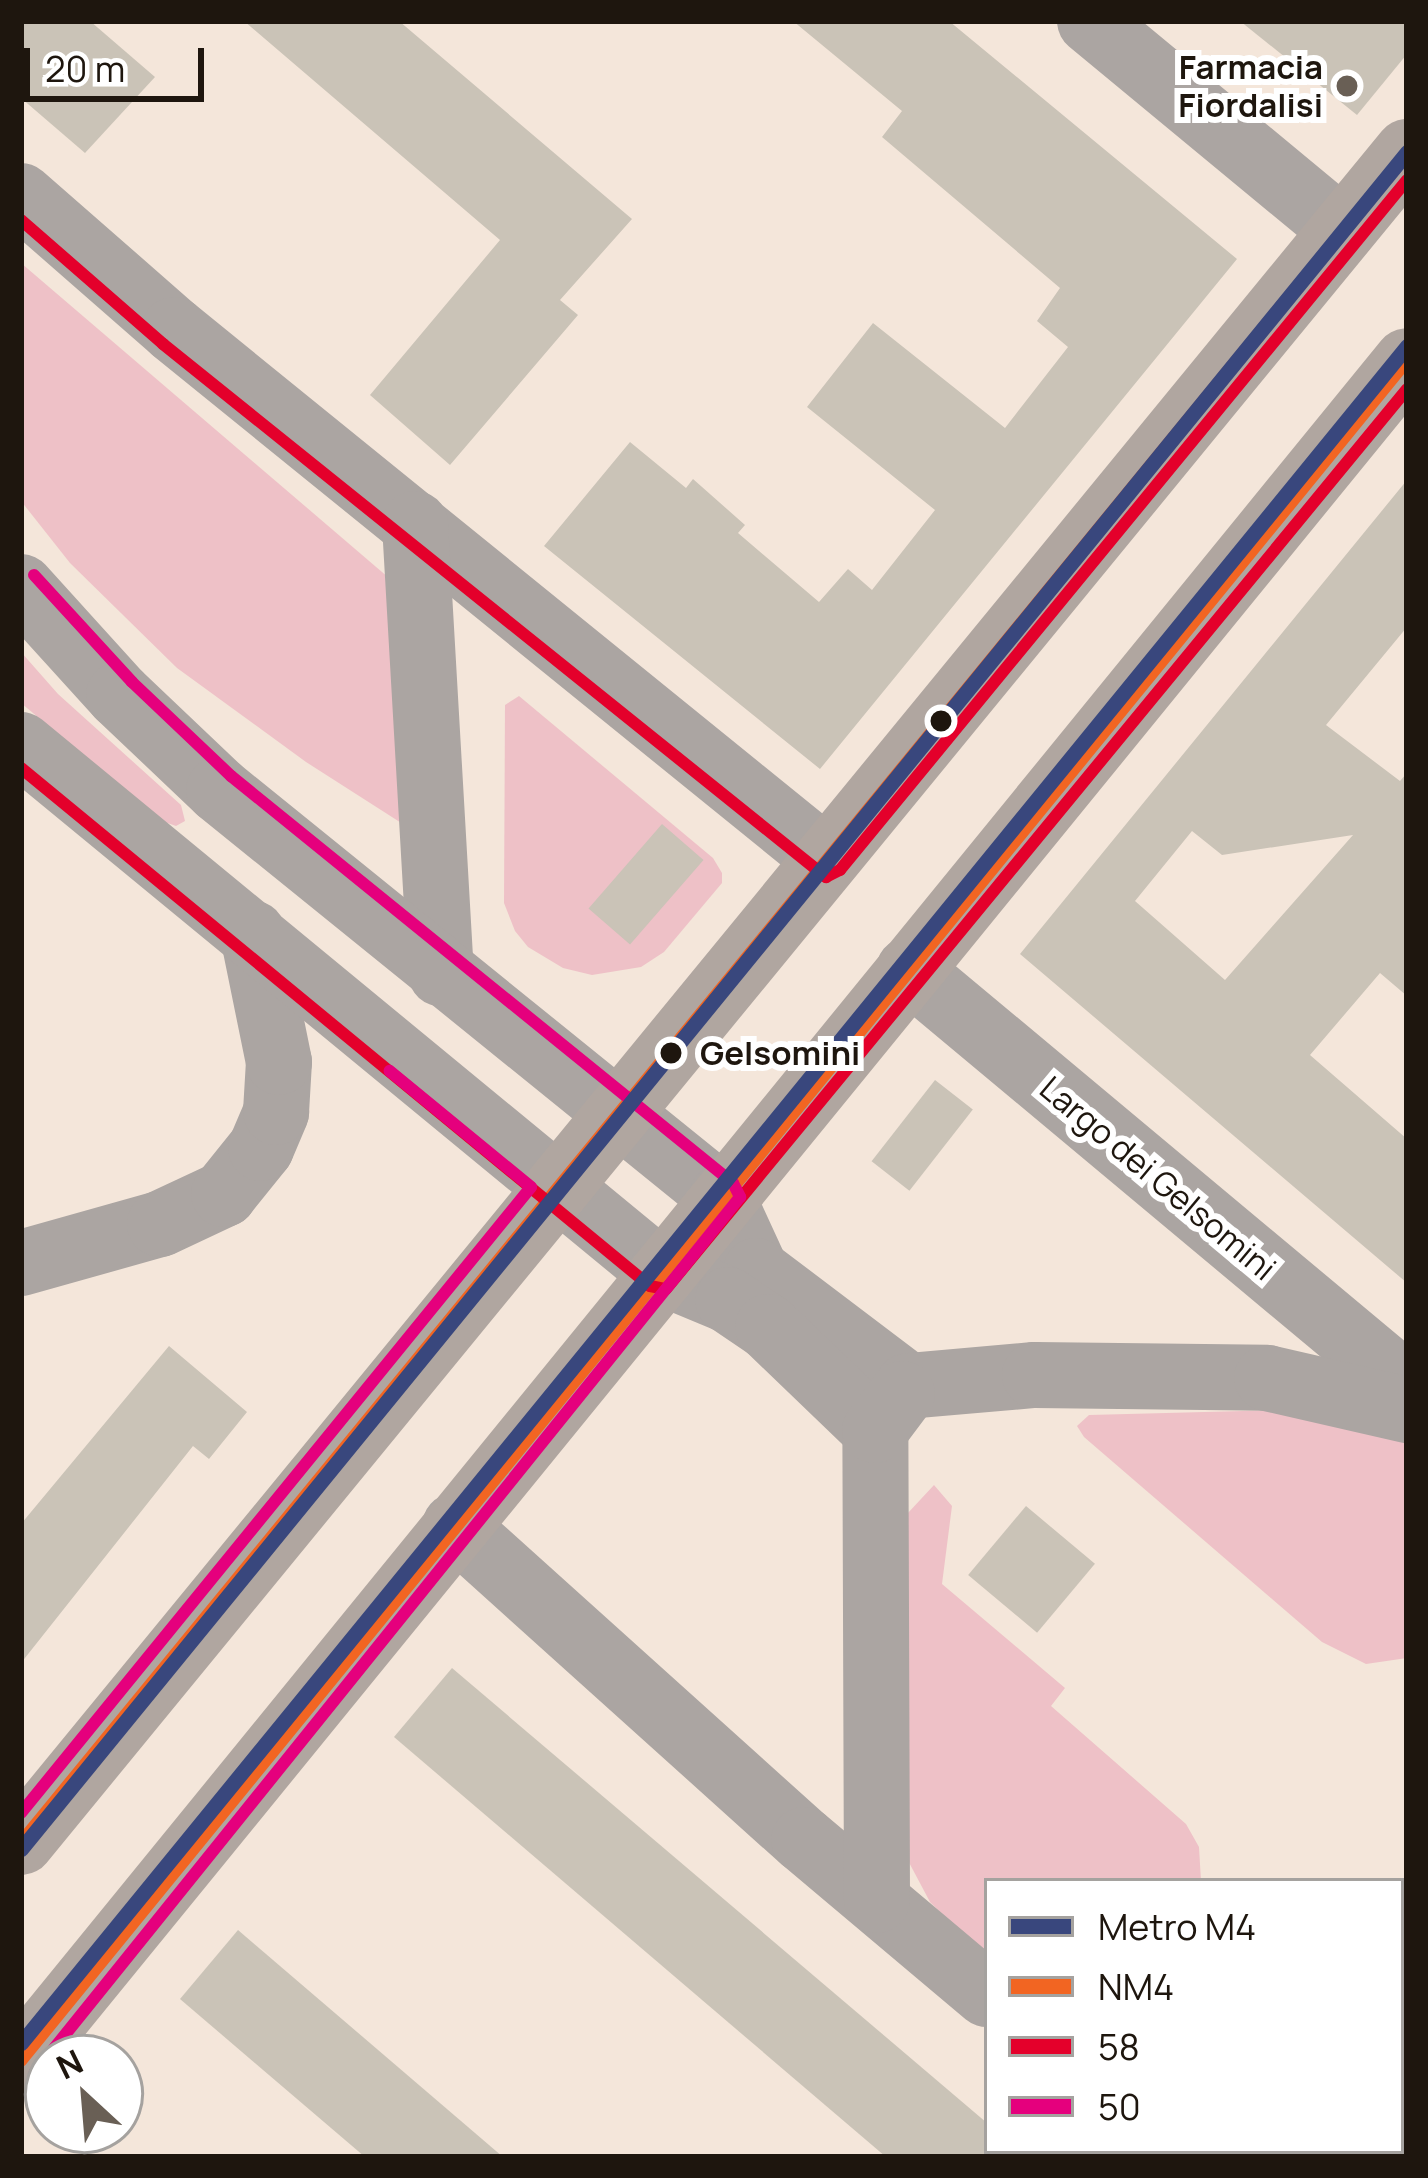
<!DOCTYPE html>
<style>
body{margin:0}
#map{position:relative;width:1428px;height:2178px;overflow:hidden;background:#f4e6da;font-family:Manrope,sans-serif}
div>[style]{position:absolute}
.green>*{inset:0;background:#eec1c7}
.building>*{inset:0;background:#cac3b7;transform-origin:0 0}
.minor>*{height:66px;margin:-33px;padding:0 33px;transform-origin:33px;border-radius:33px;background:#aba5a2}
.tertiary>*{height:66px;margin:-33px;padding:0 33px;transform-origin:33px;border-radius:33px;background:#aba5a2}
.primary>*{height:66px;margin:-33px;padding:0 33px;transform-origin:33px;border-radius:33px;background:#b0a6a0}
.bus-1>*{height:12px;margin:-6px;padding:0 6px;transform-origin:6px;border-radius:6px;background:#f26522}
.bus-2>*{height:12px;margin:-6px;padding:0 6px;transform-origin:6px;border-radius:6px;background:#e4002b}
.bus-3>*{height:12px;margin:-6px;padding:0 6px;transform-origin:6px;border-radius:6px;background:#e5007d}
.metro-1>*{height:15px;margin:-7.5px;padding:0 7.5px;transform-origin:7.5px;border-radius:7.5px;background:#39477d}
.dots>*{width:33px;height:33px;translate:-50% -50%;box-sizing:border-box;border:6px solid #fff;border-radius:50%}
span{translate:-50% -50%;white-space:nowrap;text-align:center;line-height:1.15;-webkit-text-stroke:12px #fff;paint-order:stroke}
.poi-label{font-size:33px;color:#1e160e;font-weight:700}
.right{translate:-100% -50%;text-align:right}
.stop-label{font-size:33px;color:#1e160e;font-weight:700}
.left{translate:0 -50%;text-align:left}
.street-label{font-size:33px;color:#1e160e}
.frame{position:absolute;inset:0;border:24px solid #1e160e;pointer-events:none}
.legend{position:absolute;left:984px;top:1878px;width:420px;height:276px;box-sizing:border-box;background:#fff;border:3px solid #a5a29f;margin:0;padding:15px 21px;list-style:none;font-size:36px;color:#1e160e}
.legend li{display:flex;align-items:center;gap:24px;height:60px}
.legend b{width:60px;border:3px solid #a5a29f}
.north{position:absolute;left:24px;top:2034px;width:120px;height:120px;box-sizing:border-box;background:#fff;border:3px solid #a5a29f;border-radius:50%;rotate:334deg;font-size:33px;font-weight:700;line-height:48px;text-align:center;color:#1e160e}
.north::after{content:'';display:block;margin:auto;width:42px;height:54px;background:#695f55;clip-path:polygon(50% 0,100% 100%,50% 72%,0 100%)}
.scale{position:absolute;left:24px;top:48px;width:180px;height:54px;box-sizing:border-box;border:6px solid #1e160e;border-top:0;padding-left:15px;font-size:36px;line-height:42px;white-space:nowrap;color:#1e160e;-webkit-text-stroke:9px #fff;paint-order:stroke}
</style>
<div id="map">
<div class="green">
<div style="clip-path:polygon(21px 263px,396px 584px,406px 826px,306px 762px,177px 668px,70px 563px,21px 501px)"></div>
<div style="clip-path:polygon(21px 652px,58px 694px,181px 805px,185px 821px,176px 826px,162px 821px,21px 703px)"></div>
<div style="clip-path:polygon(519px 696px,713px 858px,722px 873px,722px 883px,664px 952px,641px 967px,592px 975px,563px 968px,528px 947px,515px 931px,504px 903px,505px 705px)"></div>
<div style="clip-path:polygon(1315px 1409px,1407px 1441px,1407px 1658px,1366px 1664px,1322px 1642px,1084px 1437px,1077px 1426px,1089px 1415px)"></div>
<div style="clip-path:polygon(934px 1485px,952px 1506px,942px 1584px,1065px 1688px,1051px 1706px,1186px 1824px,1199px 1847px,1201px 1881px,987px 1881px,987px 1959px,930px 1902px,904px 1853px,894px 1528px)"></div>
</div>
<div class="building">
<div style="clip-path:polygon(21px 21px,90px 21px,155px 77px,85px 153px,21px 98px)"></div>
<div style="clip-path:polygon(244px 21px,399px 21px,632px 219px,560px 300px,578px 315px,450px 465px,370px 395px,500px 240px)"></div>
<div style="clip-path:polygon(793px 21px,949px 21px,1237px 259px,820px 769px,544px 546px,630px 442px,686px 488px,693px 479px,745px 525px,738px 533px,819px 602px,848px 569px,872px 590px,935px 510px,807px 407px,873px 323px,1005px 428px,1068px 347px,1037px 321px,1060px 288px,882px 137px,902px 111px)"></div>
<div style="clip-path:polygon(1240px 21px,1407px 21px,1407px 54px,1357px 115px)"></div>
<div style="clip-path:polygon(evenodd,1407px 480px,1407px 627px,1326px 725px,1400px 781px,1407px 773px,1407px 996px,1380px 973px,1310px 1055px,1407px 1139px,1407px 1283px,1020px 954px,1407px 480px,1192px 831px,1222px 855px,1353px 835px,1225px 980px,1135px 901px,1192px 831px)"></div>
<div style="left:662px;top:824px;width:55px;height:112px;rotate:41deg"></div>
<div style="left:935px;top:1080px;width:48px;height:103px;rotate:38deg"></div>
<div style="clip-path:polygon(169px 1346px,247px 1412px,209px 1459px,193px 1446px,21px 1663px,21px 1524px)"></div>
<div style="left:1026px;top:1506px;width:90px;height:90px;rotate:40deg"></div>
<div style="clip-path:polygon(452px 1668px,987px 2123px,987px 2157px,886px 2157px,394px 1737px)"></div>
<div style="clip-path:polygon(238px 1930px,503px 2157px,365px 2157px,180px 1999px)"></div>
</div>
<div class="minor">
<div style="left:1090px;top:21px;width:328px;rotate:39.6deg"></div>
<div style="left:21px;top:196px;width:203px;rotate:41.2deg"></div>
<div style="left:174px;top:330px;width:840px;rotate:39.05deg"></div>
<div style="left:415px;top:524px;width:450px;rotate:86.7deg"></div>
<div style="left:909px;top:970px;width:649px;rotate:39.87deg"></div>
<div style="left:21px;top:1263px;width:144px;rotate:-15.7deg"></div>
<div style="left:160px;top:1224px;width:71px;rotate:-25.1deg"></div>
<div style="left:224px;top:1194px;width:59px;rotate:-51.2deg"></div>
<div style="left:261px;top:1148px;width:39px;rotate:-67deg"></div>
<div style="left:276px;top:1112px;width:50px;rotate:-86.6deg"></div>
<div style="left:279px;top:1062px;width:131px;rotate:-101.5deg"></div>
</div>
<div class="tertiary">
<div style="left:21px;top:587px;width:146px;rotate:47.8deg"></div>
<div style="left:119px;top:695px;width:138px;rotate:43.5deg"></div>
<div style="left:219px;top:790px;width:647px;rotate:38.98deg"></div>
<div style="left:722px;top:1197px;width:81px;rotate:65.3deg"></div>
<div style="left:756px;top:1271px;width:191px;rotate:37.1deg"></div>
<div style="left:908px;top:1386px;width:127px;rotate:-5deg"></div>
<div style="left:1035px;top:1375px;width:232px;rotate:0.7deg"></div>
<div style="left:1267px;top:1378px;width:144px;rotate:12.9deg"></div>
<div style="left:21px;top:745px;width:829px;rotate:39.47deg"></div>
<div style="left:661px;top:1272px;width:73px;rotate:22.7deg"></div>
<div style="left:728px;top:1300px;width:48px;rotate:34deg"></div>
<div style="left:768px;top:1327px;width:149px;rotate:43.9deg"></div>
<div style="left:455px;top:1526px;width:469px;rotate:42deg"></div>
<div style="left:804px;top:1840px;width:239px;rotate:40.1deg"></div>
<div style="left:877px;top:1900px;width:470px;rotate:-90.2deg"></div>
<div style="left:875px;top:1430px;width:45px;rotate:-53.1deg"></div>
<div style="left:1172px;top:2151px;width:9px;rotate:41deg"></div>
</div>
<div class="primary">
<div style="left:21px;top:1842px;width:2186px;rotate:-50.64deg"></div>
<div style="left:21px;top:2061px;width:2193px;rotate:-50.81deg"></div>
</div>
<div class="bus-1">
<div style="left:21px;top:1842px;width:2186px;rotate:-50.64deg"></div>
<div style="left:21px;top:2061px;width:2193px;rotate:-50.81deg"></div>
</div>
<div class="bus-2">
<div style="left:21px;top:220px;width:189px;rotate:41.1deg"></div>
<div style="left:163px;top:344px;width:851px;rotate:38.8deg"></div>
<div style="left:826px;top:877px;width:16px;rotate:-27deg"></div>
<div style="left:840px;top:870px;width:893px;rotate:-50.59deg"></div>
<div style="left:21px;top:768px;width:815px;rotate:39.47deg"></div>
<div style="left:650px;top:1286px;width:16px;rotate:11deg"></div>
<div style="left:666px;top:1289px;width:1166px;rotate:-50.53deg"></div>
</div>
<div class="bus-3">
<div style="left:34px;top:575px;width:145px;rotate:47.5deg"></div>
<div style="left:132px;top:682px;width:137px;rotate:43.5deg"></div>
<div style="left:231px;top:776px;width:646px;rotate:39.03deg"></div>
<div style="left:733px;top:1183px;width:16px;rotate:63deg"></div>
<div style="left:740px;top:1197px;width:1124px;rotate:128.86deg"></div>
<div style="left:21px;top:1813px;width:807px;rotate:-50.83deg"></div>
<div style="left:531px;top:1187px;width:183px;rotate:-140.6deg"></div>
</div>
<div class="metro-1">
<div style="left:21px;top:1849px;width:2191px;rotate:-50.76deg"></div>
<div style="left:21px;top:2043px;width:2191px;rotate:-50.76deg"></div>
</div>
<div class="dots">
<div style="left:1347px;top:86px;background:#695f55"></div>
<div style="left:941px;top:721px;background:#1e160e"></div>
<div style="left:671px;top:1053px;background:#1e160e"></div>
</div>
<div class="poi-label">
<span class="right" style="left:1323px;top:86px">Farmacia<br>Fiordalisi</span>
</div>
<div class="stop-label">
<span class="left" style="left:700px;top:1053px">Gelsomini</span>
</div>
<div class="street-label">
<span style="left:1158px;top:1178px;rotate:40deg">Largo dei Gelsomini</span>
</div>
<div class="frame"></div>
<ul class="legend">
<li><b style="height:15px;background:#39477d"></b>Metro M4</li>
<li><b style="height:15px;background:#f26522"></b>NM4</li>
<li><b style="height:15px;background:#e4002b"></b>58</li>
<li><b style="height:15px;background:#e5007d"></b>50</li>
</ul>
<div class="north">N</div>
<div class="scale">20 m</div>
</div>
